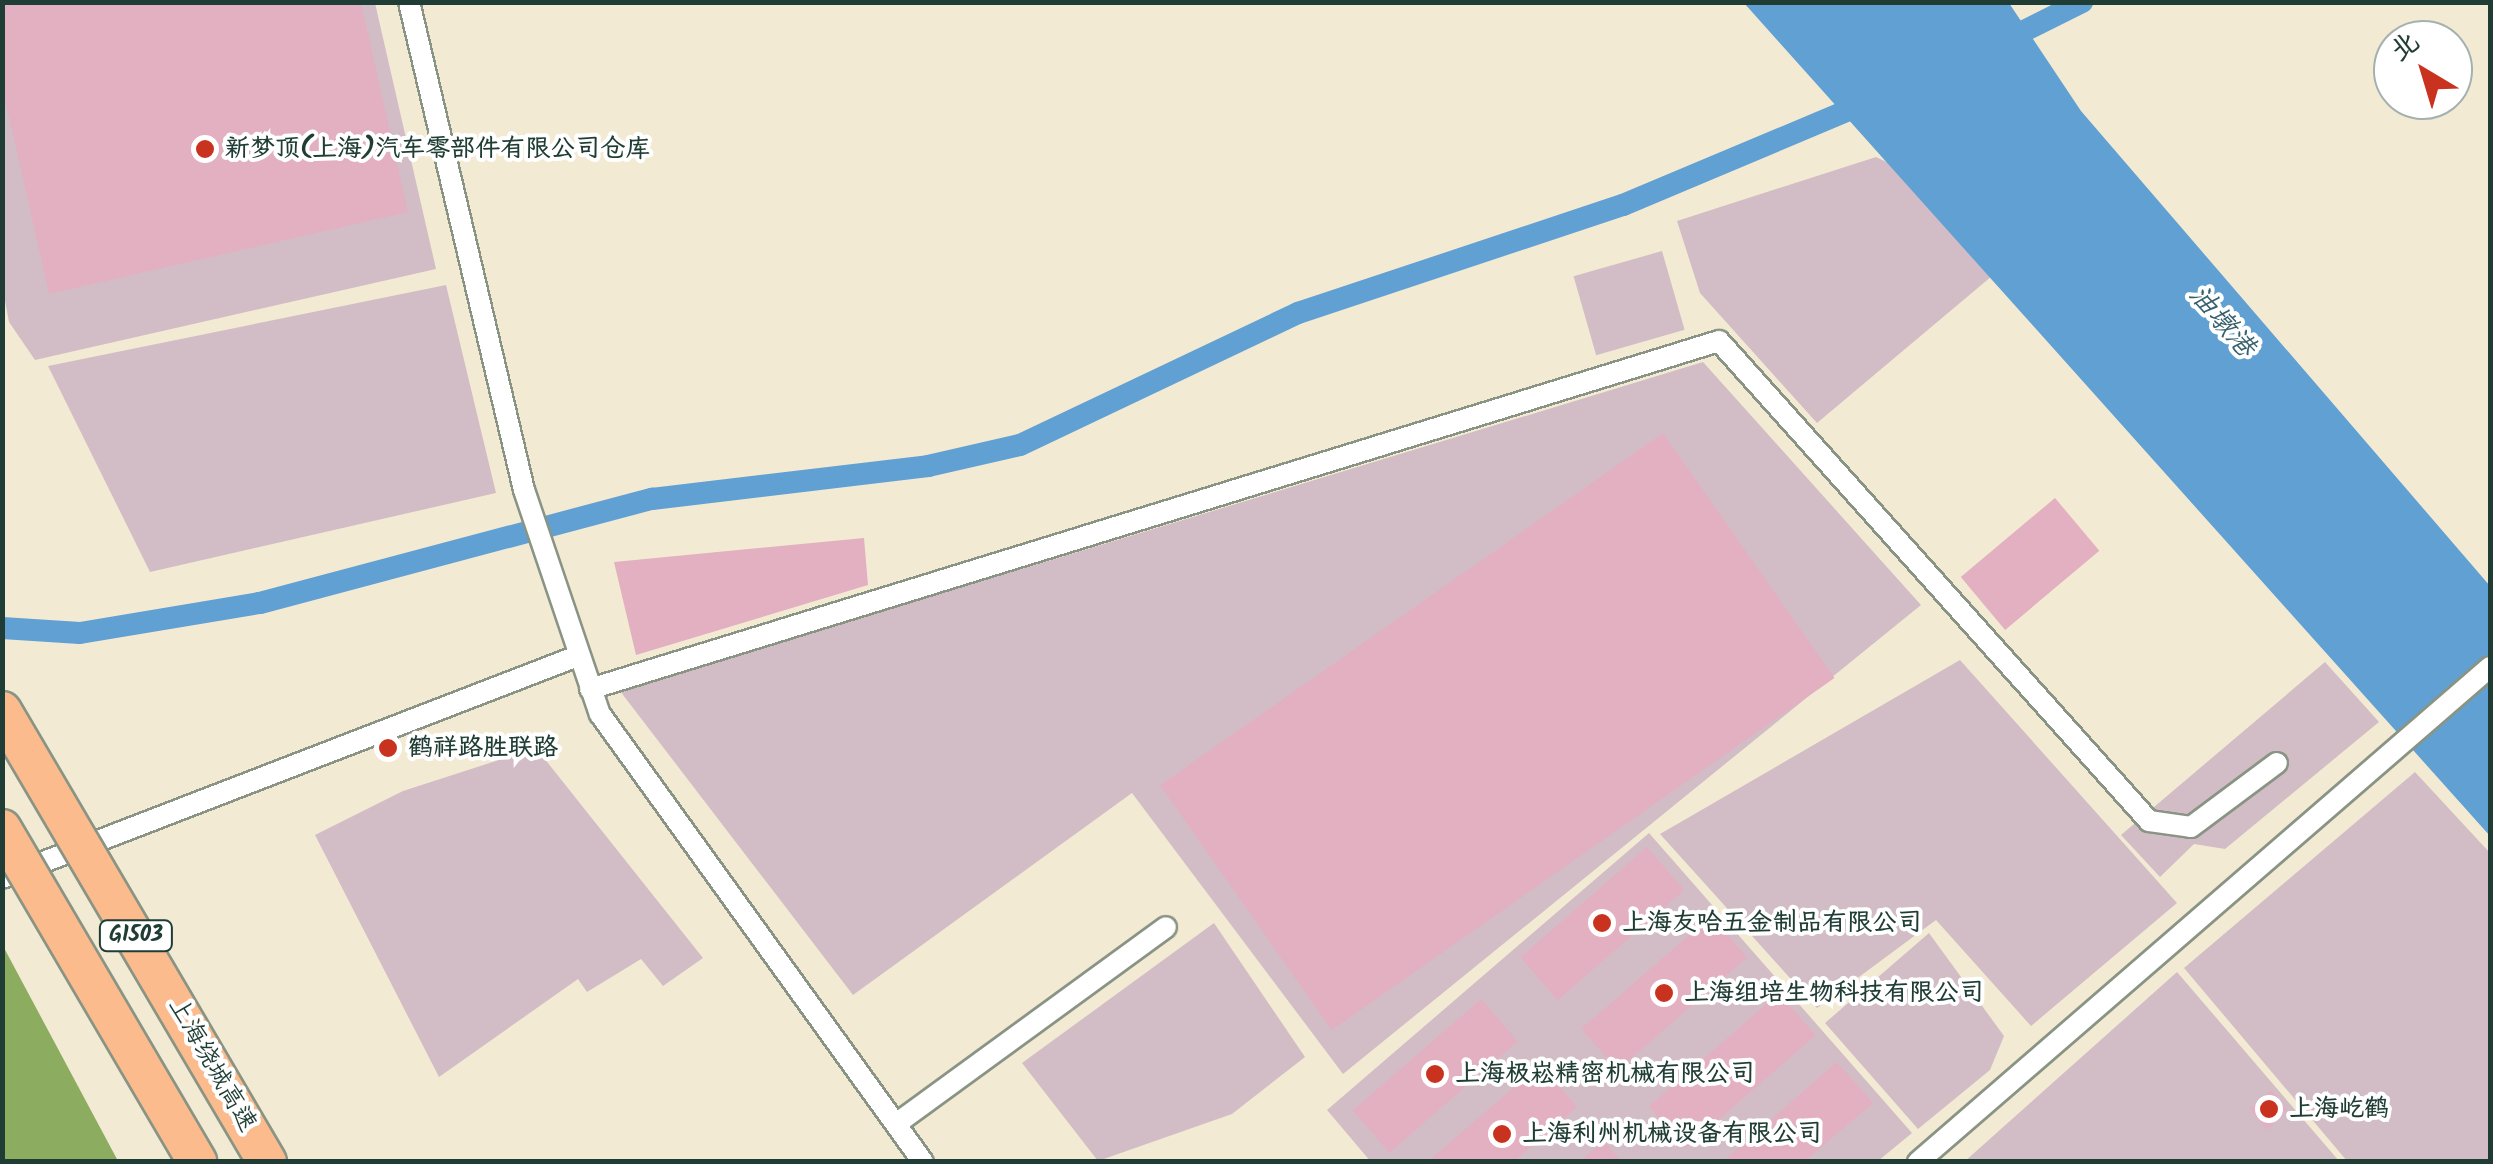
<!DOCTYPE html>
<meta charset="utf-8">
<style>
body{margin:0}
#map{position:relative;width:2493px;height:1164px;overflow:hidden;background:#f3ead4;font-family:Kalam,"LXGW WenKai TC",sans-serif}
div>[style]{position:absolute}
.industrial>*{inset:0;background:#d2bdc6;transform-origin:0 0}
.forest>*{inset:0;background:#8cac60}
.water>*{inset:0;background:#61a0d3}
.canal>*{height:22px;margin:-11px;padding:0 11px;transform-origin:11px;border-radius:11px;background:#61a0d3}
.building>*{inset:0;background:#e2b0c1;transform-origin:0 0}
.roads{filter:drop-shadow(2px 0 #899484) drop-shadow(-2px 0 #899484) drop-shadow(0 2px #899484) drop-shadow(0 -2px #899484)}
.minor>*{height:20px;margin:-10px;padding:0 10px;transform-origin:10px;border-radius:10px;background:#fff}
.bridges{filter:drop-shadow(2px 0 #899484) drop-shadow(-2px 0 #899484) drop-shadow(0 2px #899484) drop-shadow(0 -2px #899484)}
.motorway-bridge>*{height:38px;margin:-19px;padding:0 19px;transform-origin:19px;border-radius:19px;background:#fbbb8c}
.dots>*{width:28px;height:28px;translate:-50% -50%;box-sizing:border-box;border:5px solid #fff;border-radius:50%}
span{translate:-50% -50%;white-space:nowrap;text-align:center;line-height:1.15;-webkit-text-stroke:8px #fff;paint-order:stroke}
.shield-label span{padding:2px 8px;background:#fff;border:2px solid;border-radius:8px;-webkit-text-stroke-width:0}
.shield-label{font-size:22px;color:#1f3d34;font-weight:700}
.poi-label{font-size:25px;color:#1f3d34;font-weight:700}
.left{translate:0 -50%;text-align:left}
.street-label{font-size:25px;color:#1f3d34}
.water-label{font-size:28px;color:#36606c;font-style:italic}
.frame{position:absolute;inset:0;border:5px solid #1f3d34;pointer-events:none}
.north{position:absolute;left:2373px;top:20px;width:100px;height:100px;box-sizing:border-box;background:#fff;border:2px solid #a5b1ae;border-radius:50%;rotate:322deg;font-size:28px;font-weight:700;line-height:40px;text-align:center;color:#1f3d34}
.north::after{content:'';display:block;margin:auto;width:35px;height:45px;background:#c8321e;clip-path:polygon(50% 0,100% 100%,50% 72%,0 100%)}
</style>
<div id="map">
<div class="industrial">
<div style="clip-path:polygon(2px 3px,375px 3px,436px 269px,35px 360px,9px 322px,3px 290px)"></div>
<div style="clip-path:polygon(1876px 157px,1895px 166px,1992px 276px,1817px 423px,1700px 293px,1677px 221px)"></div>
<div style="left:1662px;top:251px;width:82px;height:92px;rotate:74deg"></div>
<div style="clip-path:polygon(446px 285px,496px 493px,150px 572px,48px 366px)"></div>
<div style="clip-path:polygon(1703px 362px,1921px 605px,1343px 1074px,1132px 793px,853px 995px,620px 691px)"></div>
<div style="clip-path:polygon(1960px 660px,2177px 903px,2031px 1026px,1936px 920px,1817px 1008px,1660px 834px)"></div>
<div style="clip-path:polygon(2325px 662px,2379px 722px,2225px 849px,2194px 844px,2160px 877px,2121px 835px)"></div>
<div style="clip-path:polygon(536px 748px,703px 958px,663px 986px,641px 959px,587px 992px,578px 979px,439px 1077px,315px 835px,403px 791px)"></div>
<div style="clip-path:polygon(2415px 772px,2490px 853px,2490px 1161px,2347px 1161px,2184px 968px)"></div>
<div style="clip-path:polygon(1649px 833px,1912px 1133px,1878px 1161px,1371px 1162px,1327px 1110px)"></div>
<div style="clip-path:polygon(1214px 923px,1305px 1057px,1232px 1114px,1098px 1161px,1022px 1063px)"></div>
<div style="clip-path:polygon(1929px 933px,2004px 1036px,1990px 1070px,1918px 1129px,1825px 1023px)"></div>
<div style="clip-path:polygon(2177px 972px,2339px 1161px,1964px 1162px)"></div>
</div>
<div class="forest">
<div style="clip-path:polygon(3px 946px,118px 1161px,3px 1161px)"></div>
</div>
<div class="water">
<div style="clip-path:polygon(1744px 3px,2009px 3px,2081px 111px,2490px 586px,2490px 836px)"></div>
</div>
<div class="canal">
<div style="left:2000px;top:43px;width:92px;rotate:-26.6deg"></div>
<div style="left:2px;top:628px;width:78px;rotate:3.7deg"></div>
<div style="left:80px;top:633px;width:182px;rotate:-9.5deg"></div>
<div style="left:260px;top:603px;width:406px;rotate:-14.9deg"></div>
<div style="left:652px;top:499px;width:278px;rotate:-6.8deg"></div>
<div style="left:928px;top:466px;width:94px;rotate:-12.9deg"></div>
<div style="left:1020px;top:445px;width:308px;rotate:-25.4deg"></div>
<div style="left:1298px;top:313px;width:342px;rotate:-18.4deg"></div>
<div style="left:1623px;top:205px;width:273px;rotate:-22.8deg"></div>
</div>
<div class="building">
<div style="clip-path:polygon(2px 2px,361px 2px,408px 212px,49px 294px,2px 86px)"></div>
<div style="left:1663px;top:433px;width:299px;height:614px;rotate:55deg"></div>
<div style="left:2055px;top:498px;width:69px;height:123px;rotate:50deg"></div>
<div style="clip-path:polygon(864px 538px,868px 585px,636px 655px,614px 562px)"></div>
<div style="left:1647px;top:847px;width:57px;height:168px;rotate:49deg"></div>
<div style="left:1711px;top:916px;width:55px;height:172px;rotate:49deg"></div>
<div style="left:1779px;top:993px;width:56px;height:173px;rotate:49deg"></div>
<div style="left:1481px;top:999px;width:56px;height:170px;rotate:49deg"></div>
<div style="clip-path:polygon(1837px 1062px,1873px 1103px,1804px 1162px,1722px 1162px)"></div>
<div style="clip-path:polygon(1541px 1064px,1577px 1107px,1513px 1162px,1427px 1162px)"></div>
<div style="clip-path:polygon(2272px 1090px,2287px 1110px,2267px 1130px,2250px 1109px)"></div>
<div style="clip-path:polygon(1604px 1141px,1622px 1162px,1579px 1162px)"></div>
</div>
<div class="roads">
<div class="minor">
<div style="left:409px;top:2px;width:501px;rotate:76.74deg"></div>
<div style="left:524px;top:490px;width:237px;rotate:71.3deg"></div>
<div style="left:600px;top:714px;width:552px;rotate:54.21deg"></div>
<div style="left:590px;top:689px;width:1181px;rotate:-17.13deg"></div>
<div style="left:1719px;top:341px;width:644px;rotate:48.14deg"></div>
<div style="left:2149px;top:821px;width:42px;rotate:8.1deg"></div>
<div style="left:2191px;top:827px;width:107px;rotate:-36.7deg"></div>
<div style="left:2px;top:878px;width:614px;rotate:-21.09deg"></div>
<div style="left:896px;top:1124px;width:334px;rotate:-36.1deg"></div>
<div style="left:1918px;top:1162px;width:756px;rotate:-40.87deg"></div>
</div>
</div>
<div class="bridges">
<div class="motorway-bridge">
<div style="left:2px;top:711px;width:523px;rotate:59.56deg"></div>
<div style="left:2px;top:829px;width:386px;rotate:59.6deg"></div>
</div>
</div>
<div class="dots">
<div style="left:205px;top:149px;background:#c8321e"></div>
<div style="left:388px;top:748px;background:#c8321e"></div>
<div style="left:1602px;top:923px;background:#c8321e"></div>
<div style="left:1664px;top:993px;background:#c8321e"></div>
<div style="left:1435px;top:1074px;background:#c8321e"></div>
<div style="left:2269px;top:1109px;background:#c8321e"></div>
<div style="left:1502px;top:1134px;background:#c8321e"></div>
</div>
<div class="shield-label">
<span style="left:136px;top:936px">G1503</span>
</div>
<div class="poi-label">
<span class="left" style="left:225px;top:149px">新梦顶(上海)汽车零部件有限公司仓库</span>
<span class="left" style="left:408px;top:748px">鹤祥路胜联路</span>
<span class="left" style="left:1622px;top:923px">上海友哈五金制品有限公司</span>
<span class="left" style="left:1684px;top:993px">上海组培生物科技有限公司</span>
<span class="left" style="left:1455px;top:1074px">上海极崧精密机械有限公司</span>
<span class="left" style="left:2289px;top:1109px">上海屹鹤</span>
<span class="left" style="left:1522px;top:1134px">上海利州机械设备有限公司</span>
</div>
<div class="street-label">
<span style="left:212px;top:1065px;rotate:60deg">上海绕城高速</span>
</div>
<div class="water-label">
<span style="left:2221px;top:322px;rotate:49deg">油墩港</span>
</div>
<div class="frame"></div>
<div class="north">北</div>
</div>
